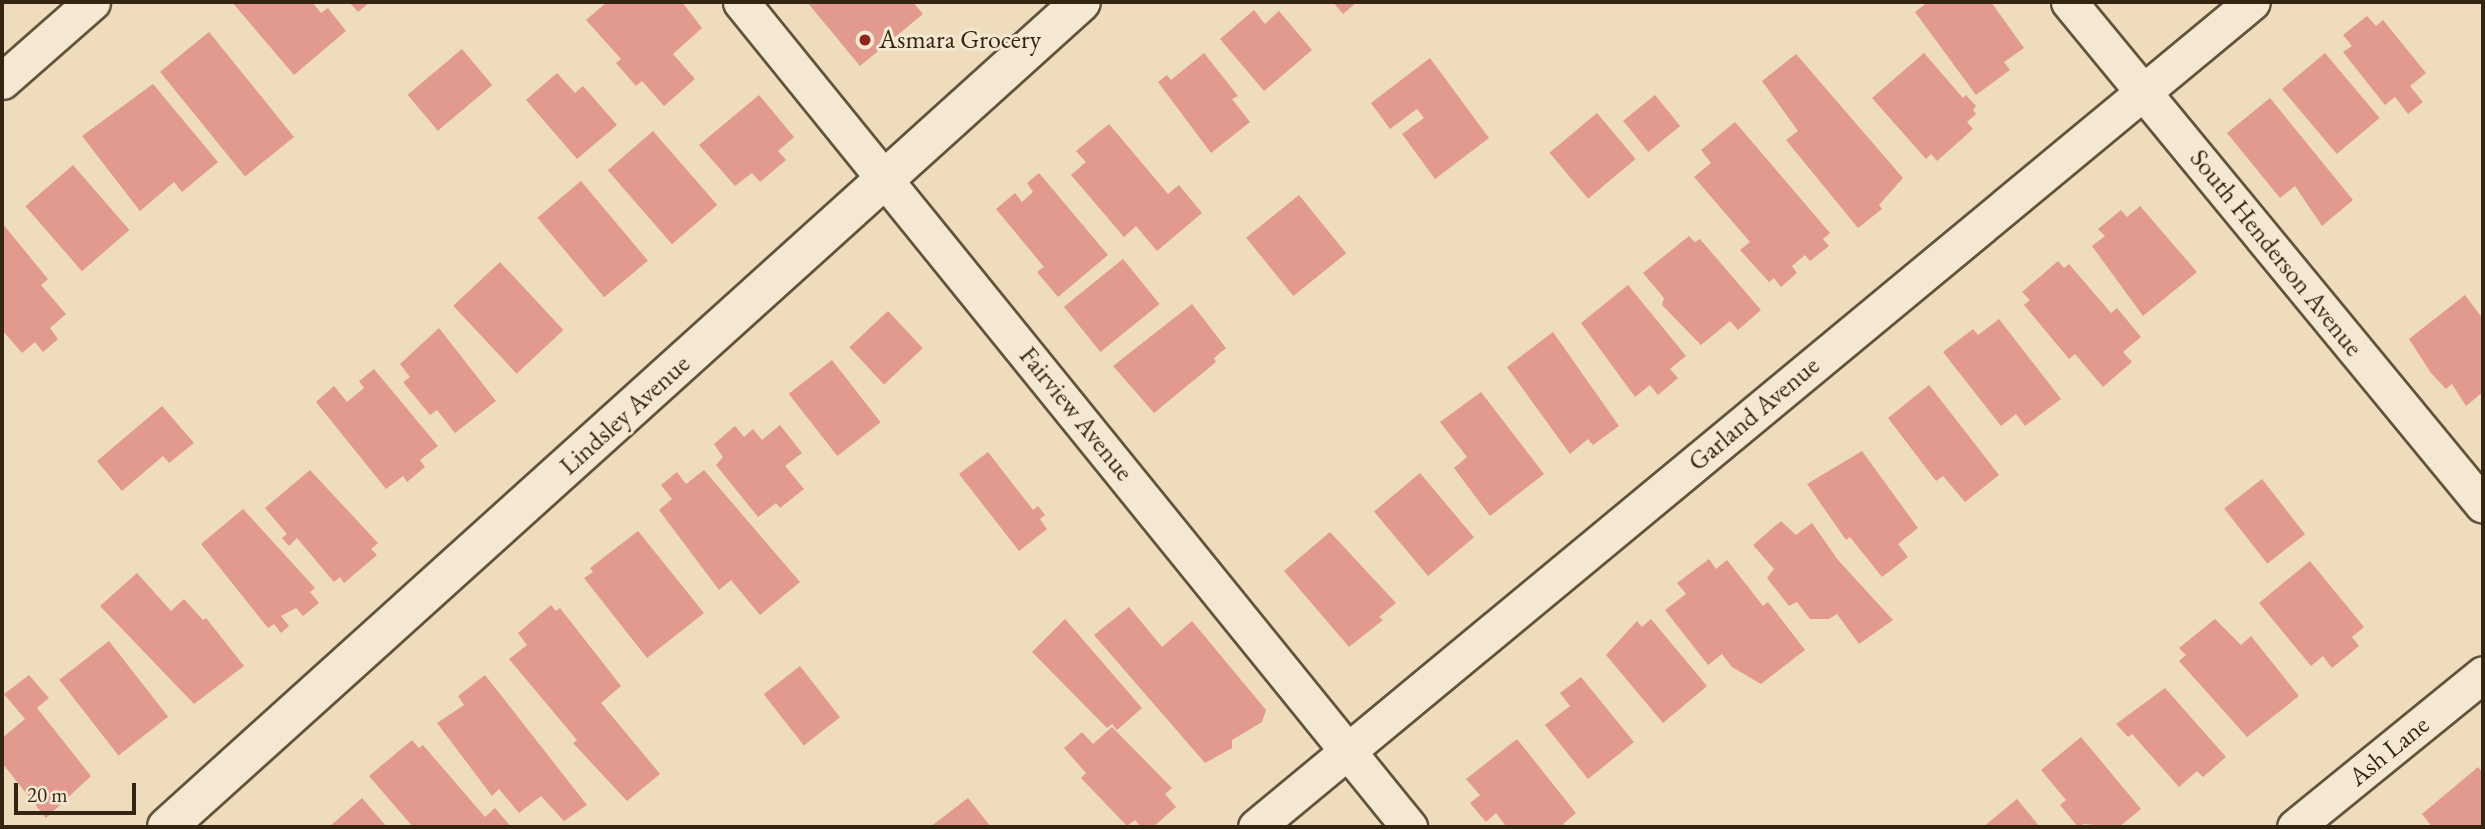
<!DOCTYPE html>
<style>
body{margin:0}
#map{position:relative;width:2485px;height:829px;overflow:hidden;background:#eedcbc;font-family:"EB Garamond",serif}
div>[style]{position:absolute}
.building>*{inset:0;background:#e29a8f;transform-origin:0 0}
.roads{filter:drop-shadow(2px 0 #62533b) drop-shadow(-2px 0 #62533b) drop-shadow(0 2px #62533b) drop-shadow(0 -2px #62533b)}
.minor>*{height:35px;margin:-17.5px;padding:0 17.5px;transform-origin:17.5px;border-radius:17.5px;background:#f4e8d3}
.tertiary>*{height:38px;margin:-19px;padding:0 19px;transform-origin:19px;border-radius:19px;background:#f4e8d3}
.dots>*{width:19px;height:19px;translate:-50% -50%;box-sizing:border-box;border:4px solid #f4e8d3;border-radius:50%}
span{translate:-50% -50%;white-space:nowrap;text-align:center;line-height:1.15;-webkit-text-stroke:6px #f4e8d3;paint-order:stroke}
.poi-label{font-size:26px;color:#332510}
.left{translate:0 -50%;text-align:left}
.street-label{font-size:26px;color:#332510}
.frame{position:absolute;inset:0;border:4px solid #332510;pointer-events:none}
.scale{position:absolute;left:14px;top:783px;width:122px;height:32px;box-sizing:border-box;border:4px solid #332510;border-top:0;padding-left:9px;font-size:21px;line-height:24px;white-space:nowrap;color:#332510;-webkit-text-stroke:5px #f4e8d3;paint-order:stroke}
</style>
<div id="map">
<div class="building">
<div style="clip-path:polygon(232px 2px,312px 2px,321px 13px,328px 8px,346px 31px,294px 75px)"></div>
<div style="clip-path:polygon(349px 2px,370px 2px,358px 12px)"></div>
<div style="clip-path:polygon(607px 2px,682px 2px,702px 28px,673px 54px,695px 79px,664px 106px,642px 81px,636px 86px,616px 63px,621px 59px,586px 20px)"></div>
<div style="clip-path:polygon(807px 2px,913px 2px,923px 14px,860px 66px)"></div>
<div style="clip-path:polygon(1333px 2px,1357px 2px,1343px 14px)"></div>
<div style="clip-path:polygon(1928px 2px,1991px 2px,2024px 48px,2004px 62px,2010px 70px,1976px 95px,1915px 12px)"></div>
<div style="clip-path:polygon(1254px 10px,1265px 24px,1279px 11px,1312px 50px,1264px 91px,1220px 39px)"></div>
<div style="clip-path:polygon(2367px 16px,2376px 26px,2383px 20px,2426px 73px,2410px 86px,2423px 102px,2408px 114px,2395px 97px,2385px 105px,2343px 52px,2352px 46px,2343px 35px)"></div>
<div style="left:209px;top:32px;width:135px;height:63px;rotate:51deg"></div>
<div style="left:462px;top:49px;width:47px;height:71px;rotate:50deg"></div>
<div style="clip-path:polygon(1204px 53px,1238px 96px,1232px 99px,1250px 122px,1211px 153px,1158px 82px,1167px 75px,1171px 80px)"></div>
<div style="clip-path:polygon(1924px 53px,1963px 98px,1966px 95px,1976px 106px,1973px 110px,1976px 114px,1967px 122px,1973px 129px,1937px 161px,1931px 154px,1926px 159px,1872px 98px)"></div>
<div style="left:2325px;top:53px;width:85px;height:56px;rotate:50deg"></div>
<div style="clip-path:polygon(1796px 54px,1903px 178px,1879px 205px,1882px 209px,1858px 228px,1786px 140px,1798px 131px,1762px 81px)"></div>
<div style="clip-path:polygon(1430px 58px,1489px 138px,1435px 179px,1402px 134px,1424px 118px,1417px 109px,1390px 129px,1371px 103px)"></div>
<div style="clip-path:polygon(557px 73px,575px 93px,583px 86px,617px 125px,577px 159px,526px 100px)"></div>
<div style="clip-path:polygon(153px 84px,218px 162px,182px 192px,174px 182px,140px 211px,82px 136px)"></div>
<div style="clip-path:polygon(759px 95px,794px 137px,778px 151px,786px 160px,760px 182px,752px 173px,735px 186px,699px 145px)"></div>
<div style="left:1655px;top:95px;width:40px;height:41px;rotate:51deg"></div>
<div style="clip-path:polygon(2270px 98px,2353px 200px,2322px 226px,2295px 186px,2280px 198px,2227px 133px)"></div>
<div style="left:1597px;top:113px;width:60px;height:62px;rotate:50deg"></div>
<div style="clip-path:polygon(1735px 122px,1830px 233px,1823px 239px,1829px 246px,1810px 261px,1805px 255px,1792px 266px,1797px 273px,1781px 287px,1774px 278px,1769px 282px,1740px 250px,1750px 242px,1694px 177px,1711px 163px,1701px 150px)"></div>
<div style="clip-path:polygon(1109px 124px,1168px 194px,1179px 185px,1202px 213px,1157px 251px,1136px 226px,1124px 237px,1071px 175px,1086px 162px,1076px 151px)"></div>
<div style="left:653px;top:131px;width:98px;height:60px;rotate:49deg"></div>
<div style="left:73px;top:165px;width:86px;height:63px;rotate:49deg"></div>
<div style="clip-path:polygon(1039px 173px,1108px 255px,1058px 297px,1037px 272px,1044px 267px,996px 209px,1015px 193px,1022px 202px,1033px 192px,1027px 183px)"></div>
<div style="left:581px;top:181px;width:104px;height:57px;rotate:50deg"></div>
<div style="left:1299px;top:195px;width:75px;height:68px;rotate:51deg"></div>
<div style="clip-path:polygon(2140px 206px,2197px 272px,2143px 316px,2092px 246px,2105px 236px,2098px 229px,2121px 210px,2127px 217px)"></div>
<div style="clip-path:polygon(2px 223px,48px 279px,41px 285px,66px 314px,50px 328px,58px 339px,43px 352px,35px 342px,22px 353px,2px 330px)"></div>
<div style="clip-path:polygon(1689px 236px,1695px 242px,1700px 239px,1761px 310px,1738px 330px,1730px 321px,1701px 345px,1662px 305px,1664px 298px,1643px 273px)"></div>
<div style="left:1123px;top:259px;width:58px;height:76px;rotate:51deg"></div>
<div style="clip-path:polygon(2058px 261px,2064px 268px,2069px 264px,2111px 313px,2117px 308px,2141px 337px,2123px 352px,2132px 362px,2103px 387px,2075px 354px,2069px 359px,2024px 305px,2030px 300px,2022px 292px)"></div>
<div style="left:500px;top:262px;width:93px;height:64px;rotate:47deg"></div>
<div style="clip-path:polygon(1628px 285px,1686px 356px,1670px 369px,1678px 378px,1658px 395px,1650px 385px,1635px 397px,1581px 323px)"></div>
<div style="clip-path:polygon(2465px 295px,2483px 319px,2483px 392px,2466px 406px,2452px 384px,2446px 389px,2431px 373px,2409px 339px)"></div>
<div style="clip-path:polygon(1192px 304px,1226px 348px,1214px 358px,1216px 362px,1154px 413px,1113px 366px)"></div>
<div style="left:888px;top:311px;width:51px;height:53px;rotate:47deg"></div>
<div style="clip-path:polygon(1999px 319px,2061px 399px,2025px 426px,2016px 414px,2001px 426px,1943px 352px,1973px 329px,1978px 335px)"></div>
<div style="clip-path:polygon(439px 328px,496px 401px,455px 433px,437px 410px,430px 415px,403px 382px,410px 377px,400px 364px)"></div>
<div style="clip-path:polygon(1553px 332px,1619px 426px,1593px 445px,1588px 439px,1570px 454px,1507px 367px)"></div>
<div style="left:832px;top:360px;width:79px;height:55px;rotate:52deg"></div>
<div style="clip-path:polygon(374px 369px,438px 446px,420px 460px,425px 467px,407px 482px,403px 476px,386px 489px,316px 402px,334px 386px,347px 402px,364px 388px,359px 381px)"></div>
<div style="clip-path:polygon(1929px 385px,1999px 475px,1965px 502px,1943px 476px,1936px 481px,1888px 418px)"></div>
<div style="clip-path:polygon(1481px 392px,1544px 474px,1490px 516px,1454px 468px,1467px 457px,1440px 422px)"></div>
<div style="clip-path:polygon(162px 406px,194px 443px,169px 463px,163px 456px,122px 491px,97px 461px)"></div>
<div style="clip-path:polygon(780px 425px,802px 453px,785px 466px,804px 489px,780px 508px,776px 503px,758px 517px,716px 465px,723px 457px,714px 444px,735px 426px,744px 437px,753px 429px,762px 440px)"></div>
<div style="clip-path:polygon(1862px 451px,1918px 528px,1898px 544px,1908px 557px,1882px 577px,1850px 537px,1846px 540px,1807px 484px)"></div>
<div style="clip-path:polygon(988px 452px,1033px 510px,1038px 506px,1045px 515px,1040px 519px,1047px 529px,1019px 551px,959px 474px)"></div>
<div style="clip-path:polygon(310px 470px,378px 543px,371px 549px,377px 555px,344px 583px,340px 577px,334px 582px,297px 538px,289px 546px,282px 538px,287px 534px,265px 508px)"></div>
<div style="clip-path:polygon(704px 470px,800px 582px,760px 615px,731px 580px,719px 590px,659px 510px,672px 499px,661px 485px,677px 472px,686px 484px)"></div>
<div style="left:1420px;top:473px;width:84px;height:60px;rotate:50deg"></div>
<div style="left:2262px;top:479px;width:70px;height:48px;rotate:52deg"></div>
<div style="clip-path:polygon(243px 509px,315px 588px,310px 592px,319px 603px,303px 616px,296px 608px,281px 616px,289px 626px,281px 633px,274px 624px,268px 628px,201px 544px)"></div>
<div style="clip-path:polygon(1781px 521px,1796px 535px,1812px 523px,1838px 560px,1893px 620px,1859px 644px,1837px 614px,1829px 619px,1810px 619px,1797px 602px,1789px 606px,1767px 578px,1774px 569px,1753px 545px)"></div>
<div style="clip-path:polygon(638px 531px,704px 613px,647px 658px,584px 578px,593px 572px,590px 568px)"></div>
<div style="clip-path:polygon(1330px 532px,1396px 603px,1379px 617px,1383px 620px,1349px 647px,1284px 571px)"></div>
<div style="clip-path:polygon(1709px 559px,1716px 569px,1727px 560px,1763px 606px,1768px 602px,1805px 650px,1761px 684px,1732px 667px,1722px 654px,1708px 665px,1665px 610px,1686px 594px,1677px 583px)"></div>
<div style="clip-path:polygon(2310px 561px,2364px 627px,2352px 637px,2359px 646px,2332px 668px,2323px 656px,2311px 666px,2259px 603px)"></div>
<div style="clip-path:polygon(137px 573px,171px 611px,184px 599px,203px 620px,206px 618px,244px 666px,194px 704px,100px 606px)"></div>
<div style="clip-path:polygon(551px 605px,556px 611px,560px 608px,621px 686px,601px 703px,660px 774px,627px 801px,573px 743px,577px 740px,509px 659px,527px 645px,518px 633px)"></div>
<div style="clip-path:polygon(1129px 607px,1162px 647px,1192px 621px,1266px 710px,1262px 722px,1232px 740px,1232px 748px,1205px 763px,1094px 635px)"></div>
<div style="clip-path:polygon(1065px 619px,1142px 708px,1117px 730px,1112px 724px,1107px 728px,1032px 652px)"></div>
<div style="clip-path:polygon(1651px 619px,1707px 686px,1663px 723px,1606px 655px,1637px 621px,1642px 627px)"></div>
<div style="clip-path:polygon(2215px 619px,2241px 645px,2251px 636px,2299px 696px,2247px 737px,2179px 661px,2186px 655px,2179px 648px)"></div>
<div style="left:109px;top:641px;width:96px;height:63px;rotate:52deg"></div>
<div style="left:800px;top:666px;width:65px;height:46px;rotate:52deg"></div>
<div style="clip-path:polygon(29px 675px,49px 698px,37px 708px,91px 776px,46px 818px,2px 763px,2px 738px,25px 719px,4px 694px)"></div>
<div style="clip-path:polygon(485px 675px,587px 805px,564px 821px,541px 796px,519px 813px,499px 789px,492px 796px,437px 723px,464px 705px,458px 696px)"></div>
<div style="clip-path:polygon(1581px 677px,1634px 742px,1588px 779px,1545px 725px,1570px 706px,1560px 693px)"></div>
<div style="clip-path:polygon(2165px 688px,2226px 757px,2203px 777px,2197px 771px,2179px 787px,2132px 734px,2128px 737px,2116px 724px)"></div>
<div style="clip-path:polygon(1112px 727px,1172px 788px,1165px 794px,1176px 807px,1153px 827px,1141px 827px,1135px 820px,1127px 826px,1081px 778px,1086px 773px,1064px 748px,1082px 732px,1093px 744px)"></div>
<div style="clip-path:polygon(2081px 737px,2141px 809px,2119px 827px,2084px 824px,2078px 827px,2060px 805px,2066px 800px,2041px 770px)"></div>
<div style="clip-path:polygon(1517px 739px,1576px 813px,1563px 824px,1566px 827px,1502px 827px,1505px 825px,1496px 813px,1486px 822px,1470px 803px,1480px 795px,1466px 779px)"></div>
<div style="clip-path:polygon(412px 740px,419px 748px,423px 745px,485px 817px,495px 808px,511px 827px,413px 827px,369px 776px)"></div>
<div style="clip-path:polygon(2478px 767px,2483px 773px,2483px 827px,2432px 827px,2422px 814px)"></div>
<div style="clip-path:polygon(362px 798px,387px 827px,329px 827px)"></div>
<div style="clip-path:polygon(968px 798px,991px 827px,930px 827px)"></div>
<div style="clip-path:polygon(2017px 799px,2040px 827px,1983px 827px)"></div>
</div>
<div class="roads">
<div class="minor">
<div style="left:741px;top:2px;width:1062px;rotate:51deg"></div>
<div style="left:2069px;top:2px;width:651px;rotate:50.54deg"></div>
<div style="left:2px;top:81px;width:120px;rotate:-41.3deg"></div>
<div style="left:1256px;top:827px;width:1293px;rotate:-39.64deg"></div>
<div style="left:2295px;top:827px;width:242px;rotate:-39.1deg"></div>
</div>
<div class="tertiary">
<div style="left:167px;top:827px;width:1231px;rotate:-42.07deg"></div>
</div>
</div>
<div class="dots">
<div style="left:865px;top:40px;background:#8f2418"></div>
</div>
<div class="poi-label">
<span class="left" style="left:879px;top:40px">Asmara Grocery</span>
</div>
<div class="street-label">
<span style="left:2276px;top:253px;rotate:51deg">South Henderson Avenue</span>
<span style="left:1076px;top:414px;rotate:51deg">Fairview Avenue</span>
<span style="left:1754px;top:414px;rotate:-40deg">Garland Avenue</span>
<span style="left:625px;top:415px;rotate:-42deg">Lindsley Avenue</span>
<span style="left:2389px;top:751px;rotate:-39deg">Ash Lane</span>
</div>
<div class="frame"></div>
<div class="scale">20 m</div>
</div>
